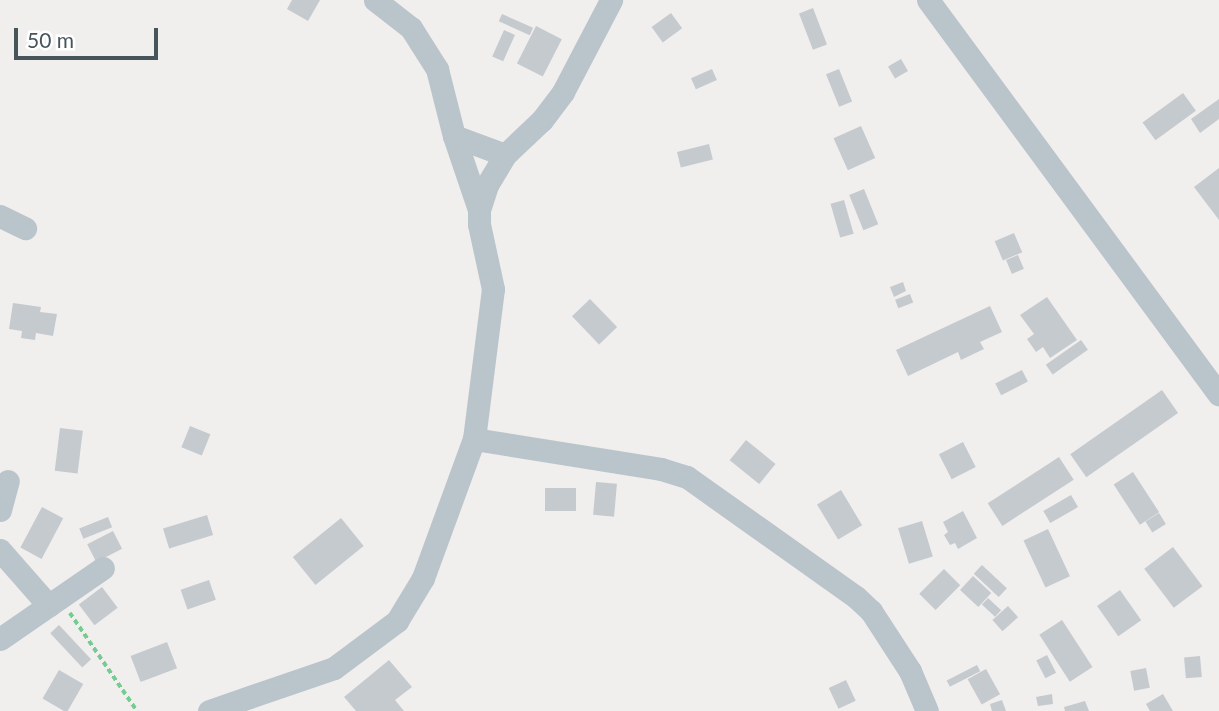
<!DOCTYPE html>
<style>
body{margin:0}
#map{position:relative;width:1219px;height:711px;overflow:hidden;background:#f1eeee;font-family:Lato,sans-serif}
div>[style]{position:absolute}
.building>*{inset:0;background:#c5cace;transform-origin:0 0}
.path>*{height:3.5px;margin-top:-1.75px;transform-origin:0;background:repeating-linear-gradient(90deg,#76cb93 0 5px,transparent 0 8.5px)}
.minor>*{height:23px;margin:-11.5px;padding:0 11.5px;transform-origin:11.5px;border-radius:11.5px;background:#bac5cb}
span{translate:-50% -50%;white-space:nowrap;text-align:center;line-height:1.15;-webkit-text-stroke:6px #fff;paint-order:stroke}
.scale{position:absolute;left:14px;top:28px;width:144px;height:32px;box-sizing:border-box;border:4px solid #47555b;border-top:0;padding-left:9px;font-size:21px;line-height:24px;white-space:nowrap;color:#47555b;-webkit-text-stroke:5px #fff;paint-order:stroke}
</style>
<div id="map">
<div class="building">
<div style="clip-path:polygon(292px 0,320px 0,308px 21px,287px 9px)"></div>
<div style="left:813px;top:8px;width:39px;height:15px;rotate:69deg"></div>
<div style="left:671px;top:13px;width:19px;height:24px;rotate:54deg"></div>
<div style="left:502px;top:14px;width:34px;height:8px;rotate:24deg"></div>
<div style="left:536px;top:26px;width:29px;height:42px;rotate:27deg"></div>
<div style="left:504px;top:30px;width:12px;height:29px;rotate:24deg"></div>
<div style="left:901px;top:59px;width:14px;height:15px;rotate:60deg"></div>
<div style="left:712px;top:69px;width:12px;height:23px;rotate:66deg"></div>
<div style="left:839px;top:69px;width:35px;height:14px;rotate:68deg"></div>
<div style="left:1183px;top:93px;width:22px;height:50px;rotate:54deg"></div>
<div style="clip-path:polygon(1219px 99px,1219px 119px,1200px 133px,1191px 119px)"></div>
<div style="left:861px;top:126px;width:35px;height:30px;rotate:66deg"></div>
<div style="left:709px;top:144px;width:16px;height:33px;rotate:76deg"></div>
<div style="clip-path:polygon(1219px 168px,1219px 220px,1194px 187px)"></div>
<div style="left:864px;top:189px;width:38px;height:16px;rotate:68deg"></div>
<div style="left:844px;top:200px;width:35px;height:14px;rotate:74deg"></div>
<div style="left:1014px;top:233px;width:21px;height:21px;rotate:67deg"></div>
<div style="left:1018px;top:255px;width:15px;height:13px;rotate:67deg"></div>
<div style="clip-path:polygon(903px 282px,906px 291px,894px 297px,890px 287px)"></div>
<div style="left:910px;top:294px;width:9px;height:16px;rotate:69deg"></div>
<div style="clip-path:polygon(1047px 297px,1077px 340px,1050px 358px,1043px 347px,1036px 352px,1027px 339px,1034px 334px,1020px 315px)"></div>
<div style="left:590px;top:299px;width:39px;height:25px;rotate:46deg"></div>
<div style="clip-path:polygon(13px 303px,41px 307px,40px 312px,57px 314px,53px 336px,36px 333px,35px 340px,21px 338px,22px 331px,9px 329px)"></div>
<div style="clip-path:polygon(990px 306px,1002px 332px,980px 342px,984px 349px,961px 360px,958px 352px,908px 376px,896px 350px)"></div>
<div style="left:1081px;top:340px;width:12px;height:43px;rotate:55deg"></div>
<div style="left:1022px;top:370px;width:13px;height:30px;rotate:63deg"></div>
<div style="left:1162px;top:390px;width:28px;height:112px;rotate:55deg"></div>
<div style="left:190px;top:426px;width:22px;height:23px;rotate:22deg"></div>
<div style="left:60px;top:428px;width:23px;height:43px;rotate:7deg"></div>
<div style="left:746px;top:440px;width:38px;height:26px;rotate:39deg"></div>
<div style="left:963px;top:442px;width:28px;height:27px;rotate:63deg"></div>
<div style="left:1059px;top:457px;width:27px;height:85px;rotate:57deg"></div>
<div style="left:1133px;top:472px;width:48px;height:23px;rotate:57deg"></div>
<div style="left:596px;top:482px;width:21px;height:33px;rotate:5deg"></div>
<div style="left:545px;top:488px;width:31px;height:23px"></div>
<div style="left:841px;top:490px;width:41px;height:28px;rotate:59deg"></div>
<div style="left:1071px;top:495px;width:14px;height:32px;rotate:60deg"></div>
<div style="left:42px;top:507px;width:24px;height:46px;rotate:28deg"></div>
<div style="clip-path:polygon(963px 511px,977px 538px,958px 549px,955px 543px,950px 545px,944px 535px,948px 532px,943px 522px)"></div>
<div style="left:1159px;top:513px;width:13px;height:16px;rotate:58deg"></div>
<div style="left:207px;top:515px;width:21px;height:46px;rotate:73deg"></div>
<div style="left:108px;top:517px;width:11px;height:31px;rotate:68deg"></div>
<div style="left:341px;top:518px;width:36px;height:62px;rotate:51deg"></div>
<div style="left:922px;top:521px;width:37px;height:25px;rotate:73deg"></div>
<div style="left:1048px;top:529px;width:52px;height:27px;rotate:65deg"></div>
<div style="left:113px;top:531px;width:20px;height:29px;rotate:63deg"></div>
<div style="left:1173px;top:547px;width:49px;height:36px;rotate:53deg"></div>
<div style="left:982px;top:565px;width:34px;height:12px;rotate:43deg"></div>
<div style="left:944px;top:569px;width:23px;height:35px;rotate:45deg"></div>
<div style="left:973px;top:576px;width:25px;height:19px;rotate:43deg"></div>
<div style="left:209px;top:580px;width:21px;height:30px;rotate:71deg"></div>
<div style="left:102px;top:587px;width:26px;height:29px;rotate:53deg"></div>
<div style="left:1120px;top:590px;width:37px;height:28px;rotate:55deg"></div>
<div style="left:988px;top:598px;width:18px;height:9px;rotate:43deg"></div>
<div style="left:1008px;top:606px;width:15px;height:21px;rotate:48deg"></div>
<div style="left:1062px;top:620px;width:56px;height:27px;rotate:57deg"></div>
<div style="left:59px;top:625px;width:47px;height:12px;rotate:47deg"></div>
<div style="left:167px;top:642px;width:28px;height:39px;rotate:69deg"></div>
<div style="left:1047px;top:655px;width:20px;height:12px;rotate:63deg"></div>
<div style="left:1200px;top:656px;width:21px;height:16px;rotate:85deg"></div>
<div style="clip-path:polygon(389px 660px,412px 687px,395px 700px,404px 711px,356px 711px,344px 697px)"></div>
<div style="left:977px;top:665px;width:7px;height:34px;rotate:63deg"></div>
<div style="left:1146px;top:668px;width:20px;height:16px;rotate:79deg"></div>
<div style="left:986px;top:669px;width:29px;height:21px;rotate:61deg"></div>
<div style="left:59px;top:670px;width:28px;height:33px;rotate:30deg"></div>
<div style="left:846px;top:680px;width:23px;height:19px;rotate:65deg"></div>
<div style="clip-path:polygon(1052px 694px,1053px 704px,1038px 706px,1036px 697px)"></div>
<div style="clip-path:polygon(1163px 694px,1173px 711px,1150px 711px,1146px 704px)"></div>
<div style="clip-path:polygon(1002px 700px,1006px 711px,992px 711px,990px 704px)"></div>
<div style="clip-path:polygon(1085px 701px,1089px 711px,1065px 711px,1064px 707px)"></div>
</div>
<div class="path">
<div style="left:70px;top:613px;width:119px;rotate:55.6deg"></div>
</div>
<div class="minor">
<div style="left:375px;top:0;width:46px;rotate:37.9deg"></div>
<div style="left:411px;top:28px;width:49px;rotate:57.6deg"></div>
<div style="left:437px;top:69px;width:69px;rotate:75.8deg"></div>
<div style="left:454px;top:136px;width:78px;rotate:71.3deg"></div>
<div style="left:928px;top:0;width:490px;rotate:53.6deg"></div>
<div style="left:454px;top:136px;width:54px;rotate:20.4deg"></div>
<div style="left:0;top:216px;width:28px;rotate:26deg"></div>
<div style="left:474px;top:439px;width:189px;rotate:9.1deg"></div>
<div style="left:661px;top:469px;width:27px;rotate:17deg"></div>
<div style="left:687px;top:477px;width:207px;rotate:35.4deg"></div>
<div style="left:856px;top:597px;width:21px;rotate:43deg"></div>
<div style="left:871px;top:611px;width:72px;rotate:57deg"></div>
<div style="left:910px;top:671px;width:43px;rotate:67deg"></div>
<div style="left:0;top:510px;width:30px;rotate:-75deg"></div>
<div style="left:0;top:550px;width:74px;rotate:48.8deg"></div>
<div style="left:0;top:639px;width:125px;rotate:-34.6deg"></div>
<div style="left:209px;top:711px;width:132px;rotate:-19deg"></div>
<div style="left:334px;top:668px;width:79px;rotate:-36.7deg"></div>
<div style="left:397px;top:621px;width:50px;rotate:-58.8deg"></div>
<div style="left:423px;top:578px;width:148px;rotate:-69.9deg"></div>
<div style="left:474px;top:439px;width:151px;rotate:-82.8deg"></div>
<div style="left:493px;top:289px;width:66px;rotate:-102.2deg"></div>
<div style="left:479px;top:224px;width:14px;rotate:-90deg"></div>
<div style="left:479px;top:210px;width:26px;rotate:-72deg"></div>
<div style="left:487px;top:185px;width:35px;rotate:-59deg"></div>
<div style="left:505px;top:155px;width:51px;rotate:-43.4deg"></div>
<div style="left:542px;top:120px;width:35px;rotate:-53deg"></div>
<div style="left:563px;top:92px;width:104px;rotate:-62.4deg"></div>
</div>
<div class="scale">50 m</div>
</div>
